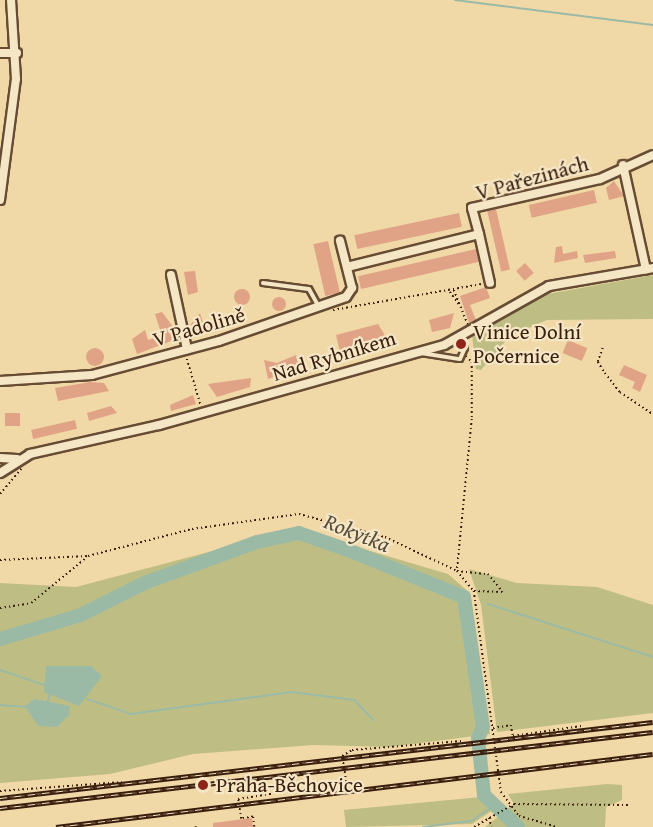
<!DOCTYPE html>
<meta charset="utf-8">
<style>
body{margin:0}
#map{position:relative;width:653px;height:827px;overflow:hidden;background:#f0d8a7;font-family:"Gentium Book Plus",serif}
div>[style]{position:absolute}
.green>*{inset:0;background:#bebe84}
.water>*{inset:0;background:#9abaa6}
.stream>*{height:2px;margin:-1px;padding:0 1px;transform-origin:1px;border-radius:1px;background:#9abaa6}
.river>*{height:14px;margin:-7px;padding:0 7px;transform-origin:7px;border-radius:7px;background:#9abaa6}
.building>*{inset:0;background:#e1a386;transform-origin:0 0}
.round{border-radius:50%}
.path>*{height:1.5px;margin-top:-0.75px;transform-origin:0;background:repeating-linear-gradient(90deg,#391d0d 0 1.5px,transparent 0 4.5px)}
.roads{filter:drop-shadow(2px 0 #674c34) drop-shadow(-2px 0 #674c34) drop-shadow(0 2px #674c34) drop-shadow(0 -2px #674c34)}
.lane>*{height:4px;margin:-2px;padding:0 2px;transform-origin:2px;border-radius:2px;background:#f5e6c6}
.street>*{height:8px;margin:-4px;padding:0 4px;transform-origin:4px;border-radius:4px;background:#f5e6c6}
.rail>*{height:4.5px;margin-top:-2.25px;transform-origin:0;background:repeating-linear-gradient(90deg,#f5e6c6 0 7px,#391d0d 0 14px);box-sizing:border-box;border-block:2px solid #391d0d}
.dots>*{width:16px;height:16px;translate:-50% -50%;box-sizing:border-box;border:3px solid #f5e6c6;border-radius:50%}
span{translate:-50% -50%;white-space:nowrap;text-align:center;line-height:1.15;-webkit-text-stroke:4.5px #f5e6c6;paint-order:stroke}
.street-label{font-size:21px;color:#391d0d}
.poi-label{font-size:21px;color:#391d0d}
.left{translate:0 -50%;text-align:left}
.water-label{font-size:22px;color:#564c3b;font-style:italic}
</style>
<div id="map">
<div class="green">
<div style="clip-path:polygon(653px 275px,653px 319px,547px 320px,510px 336px,481px 370px,476px 369px,472px 335px,497px 319px,542px 295px)"></div>
<div style="clip-path:polygon(296px 529px,448px 574px,470px 593px,490px 734px,390px 747px,313px 745px,193px 754px,110px 774px,0 783px,0 583px,76px 587px)"></div>
<div style="clip-path:polygon(469px 569px,517px 583px,597px 587px,653px 605px,653px 713px,497px 732px,481px 605px)"></div>
<div style="clip-path:polygon(607px 784px,622px 785px,622px 800px,606px 807px,605px 827px,485px 827px,514px 804px,508px 794px)"></div>
<div style="clip-path:polygon(492px 796px,499px 806px,472px 824px,346px 827px,344px 810px)"></div>
</div>
<div class="water">
<div style="clip-path:polygon(46px 666px,91px 666px,102px 676px,79px 706px,44px 692px)"></div>
<div style="clip-path:polygon(35px 699px,70px 706px,69px 715px,57px 727px,38px 726px,25px 706px)"></div>
</div>
<div class="stream">
<div style="left:455px;top:0;width:200px;rotate:7.2deg"></div>
<div style="left:464px;top:597px;width:6px;rotate:9deg"></div>
<div style="left:488px;top:604px;width:173px;rotate:17.8deg"></div>
<div style="left:0;top:670px;width:50px;rotate:18.8deg"></div>
<div style="left:87px;top:699px;width:46px;rotate:18.8deg"></div>
<div style="left:131px;top:714px;width:162px;rotate:-7.8deg"></div>
<div style="left:291px;top:692px;width:64px;rotate:7.2deg"></div>
<div style="left:354px;top:700px;width:28px;rotate:46deg"></div>
<div style="left:47px;top:704px;width:11px;rotate:-75deg"></div>
<div style="left:0;top:705px;width:27px;rotate:4deg"></div>
<div style="left:423px;top:827px;width:48px;rotate:-7.1deg"></div>
<div style="left:471px;top:821px;width:27px;rotate:-33deg"></div>
</div>
<div class="river">
<div style="left:0;top:639px;width:84px;rotate:-16.5deg"></div>
<div style="left:81px;top:615px;width:74px;rotate:-26.6deg"></div>
<div style="left:147px;top:582px;width:117px;rotate:-20deg"></div>
<div style="left:257px;top:542px;width:43px;rotate:-12.1deg"></div>
<div style="left:299px;top:533px;width:52px;rotate:19.1deg"></div>
<div style="left:348px;top:550px;width:125px;rotate:22.1deg"></div>
<div style="left:464px;top:597px;width:131px;rotate:81.7deg"></div>
<div style="left:483px;top:727px;width:12px;rotate:114deg"></div>
<div style="left:478px;top:738px;width:57px;rotate:84deg"></div>
<div style="left:484px;top:795px;width:47px;rotate:43.3deg"></div>
</div>
<div class="building">
<div style="clip-path:polygon(614px 181px,624px 196px,609px 200px,606px 188px)"></div>
<div style="left:594px;top:190px;width:13px;height:67px;rotate:77deg"></div>
<div style="left:496px;top:209px;width:62px;height:9px;rotate:77deg"></div>
<div style="left:459px;top:213px;width:14px;height:107px;rotate:78deg"></div>
<div style="left:328px;top:241px;width:53px;height:15px;rotate:77deg"></div>
<div style="clip-path:polygon(562px 246px,563px 254px,577px 251px,578px 258px,554px 263px,556px 247px)"></div>
<div style="left:476px;top:249px;width:13px;height:121px;rotate:77deg"></div>
<div style="clip-path:polygon(615px 251px,616px 258px,585px 263px,583px 255px)"></div>
<div style="left:525px;top:263px;width:13px;height:12px;rotate:48deg"></div>
<div style="clip-path:polygon(195px 271px,198px 292px,188px 295px,184px 272px)"></div>
<div style="clip-path:polygon(486px 287px,490px 298px,470px 305px,476px 320px,469px 323px,460px 296px)"></div>
<div class="round" style="left:234px;top:289px;width:16px;height:16px"></div>
<div class="round" style="left:272px;top:297px;width:14px;height:14px"></div>
<div style="clip-path:polygon(162px 312px,174px 328px,174px 340px,137px 354px,132px 339px,145px 330px,148px 340px,162px 336px,155px 314px)"></div>
<div style="clip-path:polygon(200px 313px,203px 322px,225px 316px,231px 326px,194px 336px,191px 324px)"></div>
<div style="clip-path:polygon(454px 313px,450px 328px,432px 332px,429px 320px)"></div>
<div style="clip-path:polygon(378px 324px,386px 337px,340px 352px,336px 335px)"></div>
<div style="left:568px;top:340px;width:21px;height:14px;rotate:23deg"></div>
<div class="round" style="left:86px;top:348px;width:18px;height:18px"></div>
<div style="clip-path:polygon(296px 355px,300px 367px,268px 379px,264px 360px,277px 363px)"></div>
<div style="clip-path:polygon(624px 365px,647px 375px,640px 392px,632px 388px,635px 382px,619px 375px)"></div>
<div style="clip-path:polygon(251px 378px,250px 387px,217px 397px,208px 384px)"></div>
<div style="clip-path:polygon(90px 382px,104px 383px,109px 391px,58px 401px,55px 388px)"></div>
<div style="clip-path:polygon(193px 395px,196px 404px,171px 411px,170px 405px)"></div>
<div style="clip-path:polygon(111px 406px,117px 413px,89px 421px,87px 413px)"></div>
<div style="left:5px;top:413px;width:15px;height:13px"></div>
<div style="left:75px;top:420px;width:9px;height:45px;rotate:77deg"></div>
<div style="clip-path:polygon(252px 818px,253px 827px,213px 827px,213px 823px)"></div>
</div>
<div class="path">
<div style="left:454px;top:290px;width:38px;rotate:68deg"></div>
<div style="left:450px;top:292px;width:17px;rotate:54deg"></div>
<div style="left:333px;top:310px;width:151px;rotate:-9.9deg"></div>
<div style="left:603px;top:348px;width:15px;rotate:110deg"></div>
<div style="left:598px;top:362px;width:13px;rotate:58deg"></div>
<div style="left:605px;top:373px;width:24px;rotate:52deg"></div>
<div style="left:620px;top:392px;width:40px;rotate:34deg"></div>
<div style="left:466px;top:356px;width:8px;rotate:45deg"></div>
<div style="left:472px;top:362px;width:57px;rotate:90deg"></div>
<div style="left:472px;top:419px;width:153px;rotate:95.6deg"></div>
<div style="left:457px;top:571px;width:26px;rotate:50deg"></div>
<div style="left:474px;top:591px;width:203px;rotate:82.3deg"></div>
<div style="left:501px;top:792px;width:30px;rotate:53deg"></div>
<div style="left:519px;top:816px;width:40px;rotate:16deg"></div>
<div style="left:187px;top:359px;width:49px;rotate:73.4deg"></div>
<div style="left:0;top:494px;width:34px;rotate:-50deg"></div>
<div style="left:0;top:560px;width:88px;rotate:-2.6deg"></div>
<div style="left:88px;top:556px;width:107px;rotate:-14.6deg"></div>
<div style="left:192px;top:529px;width:108px;rotate:-8deg"></div>
<div style="left:299px;top:514px;width:89px;rotate:15deg"></div>
<div style="left:385px;top:537px;width:80px;rotate:25.3deg"></div>
<div style="left:457px;top:571px;width:31px;rotate:6deg"></div>
<div style="left:488px;top:574px;width:23px;rotate:50deg"></div>
<div style="left:474px;top:591px;width:29px;rotate:2deg"></div>
<div style="left:0;top:608px;width:31px;rotate:-9deg"></div>
<div style="left:31px;top:603px;width:72px;rotate:-39.4deg"></div>
<div style="left:493px;top:728px;width:18px;rotate:-9deg"></div>
<div style="left:511px;top:725px;width:11px;rotate:80deg"></div>
<div style="left:513px;top:736px;width:69px;rotate:-8.4deg"></div>
<div style="left:0;top:791px;width:122px;rotate:-4.2deg"></div>
<div style="left:489px;top:818px;width:9px;rotate:72deg"></div>
<div style="left:196px;top:826px;width:1px;rotate:90deg"></div>
<div style="left:254px;top:827px;width:10px;rotate:-96deg"></div>
<div style="left:253px;top:817px;width:12px;rotate:171deg"></div>
<div style="left:241px;top:819px;width:20px;rotate:-99deg"></div>
<div style="left:238px;top:799px;width:109px;rotate:-8.9deg"></div>
<div style="left:346px;top:782px;width:26px;rotate:-99deg"></div>
<div style="left:342px;top:756px;width:12px;rotate:-31deg"></div>
<div style="left:352px;top:750px;width:110px;rotate:-4.7deg"></div>
<div style="left:474px;top:827px;width:46px;rotate:-29.9deg"></div>
<div style="left:514px;top:804px;width:114px;rotate:0.5deg"></div>
</div>
<div class="roads">
<div class="lane">
<div style="left:263px;top:283px;width:46px;rotate:7.4deg"></div>
<div style="left:309px;top:289px;width:21px;rotate:61deg"></div>
<div style="left:421px;top:353px;width:39px;rotate:9deg"></div>
<div style="left:460px;top:359px;width:12px;rotate:-66deg"></div>
<div style="left:465px;top:348px;width:13px;rotate:-119deg"></div>
</div>
<div class="street">
<div style="left:0;top:53px;width:17px"></div>
<div style="left:623px;top:165px;width:107px;rotate:77.6deg"></div>
<div style="left:0;top:200px;width:122px;rotate:-82.5deg"></div>
<div style="left:16px;top:79px;width:79px;rotate:-93.6deg"></div>
<div style="left:479px;top:234px;width:50px;rotate:77.3deg"></div>
<div style="left:347px;top:267px;width:136px;rotate:-14deg"></div>
<div style="left:479px;top:234px;width:27px;rotate:-105deg"></div>
<div style="left:472px;top:208px;width:131px;rotate:-12.8deg"></div>
<div style="left:600px;top:179px;width:58px;rotate:-24.4deg"></div>
<div style="left:171px;top:275px;width:76px;rotate:77.8deg"></div>
<div style="left:0;top:381px;width:92px;rotate:-3.7deg"></div>
<div style="left:92px;top:375px;width:131px;rotate:-15deg"></div>
<div style="left:219px;top:341px;width:134px;rotate:-19.1deg"></div>
<div style="left:346px;top:297px;width:11px;rotate:-56deg"></div>
<div style="left:352px;top:288px;width:49px;rotate:-104.3deg"></div>
<div style="left:0;top:458px;width:17px;rotate:3deg"></div>
<div style="left:0;top:473px;width:36px;rotate:-32deg"></div>
<div style="left:30px;top:454px;width:132px;rotate:-12.7deg"></div>
<div style="left:159px;top:425px;width:296px;rotate:-15.7deg"></div>
<div style="left:444px;top:345px;width:120px;rotate:-29.3deg"></div>
<div style="left:549px;top:286px;width:106px;rotate:-9.8deg"></div>
</div>
</div>
<div class="rail">
<div style="left:0;top:798px;width:657px;rotate:-6.64deg"></div>
<div style="left:0;top:808px;width:657px;rotate:-6.64deg"></div>
<div style="left:56px;top:827px;width:601px;rotate:-6.97deg"></div>
</div>
<div class="dots">
<div style="left:461px;top:344px;background:#8f2418"></div>
<div style="left:203px;top:785px;background:#8f2418"></div>
</div>
<div class="street-label">
<span style="left:532px;top:178px;rotate:-15deg">V Pařezinách</span>
<span style="left:199px;top:327px;rotate:-16deg">V Padolině</span>
<span style="left:334px;top:356px;rotate:-17deg">Nad Rybníkem</span>
</div>
<div class="poi-label">
<span class="left" style="left:473px;top:344px">Vinice Dolní<br>Počernice</span>
<span class="left" style="left:216px;top:785px">Praha-Běchovice</span>
</div>
<div class="water-label">
<span style="left:357px;top:533px;rotate:22deg">Rokytka</span>
</div>
</div>
